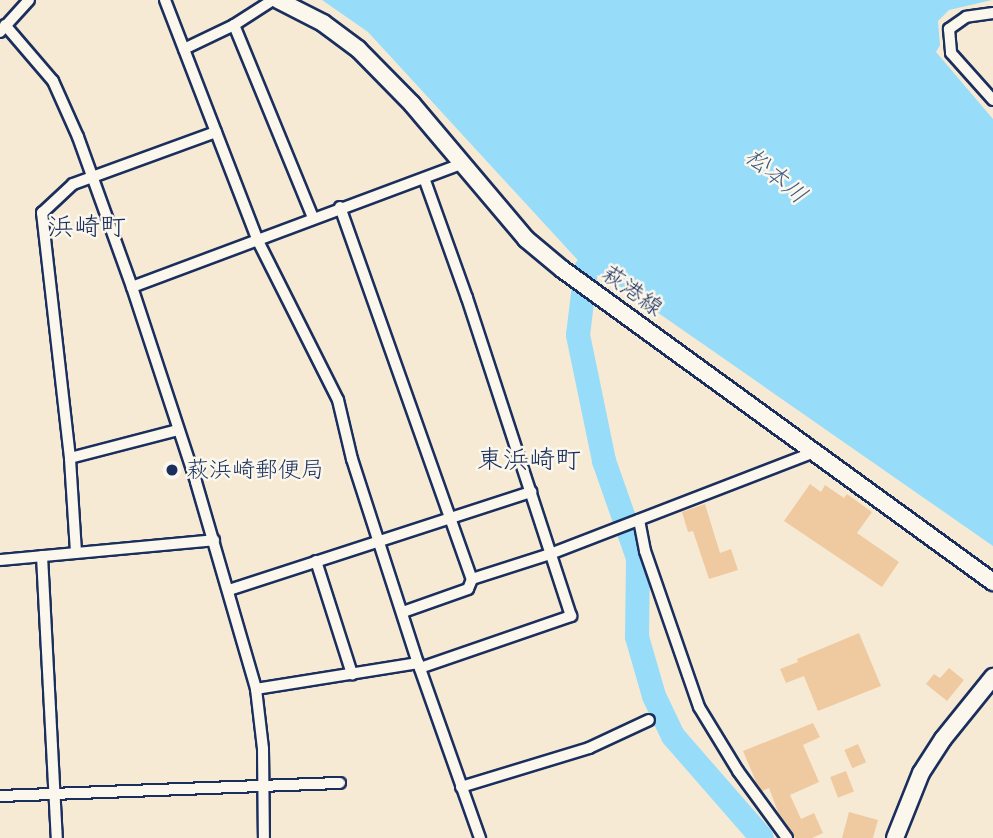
<!DOCTYPE html>
<meta charset="utf-8">
<style>
body{margin:0}
#map{position:relative;width:993px;height:838px;overflow:hidden;background:#f7ead5;font-family:Sriracha,"Klee One",sans-serif}
div>[style]{position:absolute}
.water>*{inset:0;background:#97dcf9}
.river>*{height:24px;margin:-12px;padding:0 12px;transform-origin:12px;border-radius:12px;background:#97dcf9}
.building>*{inset:0;background:#efcaa0;transform-origin:0 0}
.roads{filter:drop-shadow(2px 0 #1b2f5e) drop-shadow(-2px 0 #1b2f5e) drop-shadow(0 2px #1b2f5e) drop-shadow(0 -2px #1b2f5e)}
.street>*{height:10px;margin:-5px;padding:0 5px;transform-origin:5px;border-radius:5px;background:#fbf7ec}
.secondary>*{height:16px;margin:-8px;padding:0 8px;transform-origin:8px;border-radius:8px;background:#fbf7ec}
.dots>*{width:19px;height:19px;translate:-50% -50%;box-sizing:border-box;border:4px solid #fbf7ec;border-radius:50%}
span{translate:-50% -50%;white-space:nowrap;text-align:center;line-height:1.15;-webkit-text-stroke:5px #fbf7ec;paint-order:stroke}
.street-label{font-size:23px;color:#1b2f5e}
.poi-label{font-size:23px;color:#1b2f5e}
.left{translate:0 -50%;text-align:left}
.water-label{font-size:24px;color:#3a5a85;font-style:italic}
.quarter-label{font-size:26px;color:#1b2f5e}
</style>
<div id="map">
<div class="water">
<div style="clip-path:polygon(322px 0,992px 0,949px 10px,938px 21px,940px 45px,936px 52px,993px 119px,993px 546px,621px 287px,586px 269px,368px 32px)"></div>
</div>
<div class="river">
<div style="left:586px;top:269px;width:66px;rotate:96.9deg"></div>
<div style="left:578px;top:335px;width:129px;rotate:78.3deg"></div>
<div style="left:604px;top:461px;width:103px;rotate:70.7deg"></div>
<div style="left:638px;top:558px;width:79px;rotate:90.7deg"></div>
<div style="left:637px;top:637px;width:61px;rotate:73.9deg"></div>
<div style="left:654px;top:696px;width:44px;rotate:64.6deg"></div>
<div style="left:673px;top:736px;width:135px;rotate:48.9deg"></div>
</div>
<div class="building">
<div style="clip-path:polygon(810px 484px,821px 492px,825px 485px,844px 498px,847px 494px,872px 512px,857px 533px,899px 562px,882px 587px,784px 521px)"></div>
<div style="clip-path:polygon(705px 504px,720px 553px,731px 549px,738px 570px,709px 579px,693px 531px,688px 532px,682px 512px)"></div>
<div style="clip-path:polygon(859px 633px,881px 686px,818px 711px,804px 676px,786px 683px,780px 669px,798px 662px,797px 659px)"></div>
<div style="clip-path:polygon(949px 668px,964px 680px,947px 701px,926px 684px,934px 674px,940px 678px)"></div>
<div style="clip-path:polygon(813px 723px,820px 737px,803px 745px,819px 782px,790px 795px,801px 819px,814px 813px,823px 833px,812px 838px,795px 838px,778px 812px,769px 788px,762px 791px,757px 784px,743px 751px)"></div>
<div style="left:858px;top:744px;width:20px;height:15px;rotate:66deg"></div>
<div style="left:846px;top:771px;width:22px;height:17px;rotate:69deg"></div>
<div style="clip-path:polygon(849px 812px,878px 820px,873px 838px,842px 838px)"></div>
</div>
<div class="roads">
<div class="street">
<div style="left:165px;top:0;width:256px;rotate:68.9deg"></div>
<div style="left:257px;top:239px;width:180px;rotate:63.3deg"></div>
<div style="left:338px;top:400px;width:61px;rotate:76.7deg"></div>
<div style="left:352px;top:459px;width:214px;rotate:72.1deg"></div>
<div style="left:418px;top:663px;width:186px;rotate:70.5deg"></div>
<div style="left:993px;top:13px;width:27px;rotate:172deg"></div>
<div style="left:966px;top:17px;width:21px;rotate:145deg"></div>
<div style="left:949px;top:29px;width:24px;rotate:85deg"></div>
<div style="left:951px;top:53px;width:63px;rotate:48.2deg"></div>
<div style="left:5px;top:25px;width:74px;rotate:49.4deg"></div>
<div style="left:53px;top:81px;width:61px;rotate:65.9deg"></div>
<div style="left:78px;top:137px;width:159px;rotate:70.2deg"></div>
<div style="left:132px;top:287px;width:205px;rotate:71.8deg"></div>
<div style="left:196px;top:482px;width:216px;rotate:73.8deg"></div>
<div style="left:256px;top:689px;width:60px;rotate:83.3deg"></div>
<div style="left:263px;top:749px;width:89px;rotate:89.4deg"></div>
<div style="left:234px;top:25px;width:209px;rotate:67.7deg"></div>
<div style="left:0;top:32px;width:43px;rotate:-47.8deg"></div>
<div style="left:184px;top:49px;width:55px;rotate:-25.6deg"></div>
<div style="left:234px;top:25px;width:46px;rotate:-32.7deg"></div>
<div style="left:340px;top:207px;width:395px;rotate:70.5deg"></div>
<div style="left:132px;top:287px;width:351px;rotate:-20.5deg"></div>
<div style="left:70px;top:458px;width:112px;rotate:-14.5deg"></div>
<div style="left:639px;top:520px;width:32px;rotate:79deg"></div>
<div style="left:645px;top:551px;width:165px;rotate:70.9deg"></div>
<div style="left:699px;top:707px;width:75px;rotate:58.6deg"></div>
<div style="left:738px;top:771px;width:83px;rotate:53.8deg"></div>
<div style="left:76px;top:552px;width:94px;rotate:-93.7deg"></div>
<div style="left:70px;top:458px;width:247px;rotate:-96.5deg"></div>
<div style="left:42px;top:213px;width:42px;rotate:-43.1deg"></div>
<div style="left:73px;top:184px;width:152px;rotate:-20deg"></div>
<div style="left:42px;top:556px;width:282px;rotate:87deg"></div>
<div style="left:0;top:560px;width:215px;rotate:-5.3deg"></div>
<div style="left:316px;top:561px;width:119px;rotate:72.3deg"></div>
<div style="left:229px;top:590px;width:318px;rotate:-18deg"></div>
<div style="left:403px;top:612px;width:69px;rotate:-19.5deg"></div>
<div style="left:468px;top:589px;width:11px;rotate:-68deg"></div>
<div style="left:472px;top:579px;width:82px;rotate:-17.8deg"></div>
<div style="left:550px;top:554px;width:283px;rotate:-21.1deg"></div>
<div style="left:420px;top:668px;width:160px;rotate:-19deg"></div>
<div style="left:571px;top:616px;width:335px;rotate:-108.1deg"></div>
<div style="left:467px;top:298px;width:127px;rotate:-109.7deg"></div>
<div style="left:256px;top:689px;width:164px;rotate:-9.1deg"></div>
<div style="left:461px;top:787px;width:134px;rotate:-16.9deg"></div>
<div style="left:589px;top:748px;width:66px;rotate:-25deg"></div>
<div style="left:0;top:796px;width:340px;rotate:-2.2deg"></div>
</div>
<div class="secondary">
<div style="left:278px;top:0;width:51px;rotate:27.1deg"></div>
<div style="left:323px;top:23px;width:44px;rotate:36.6deg"></div>
<div style="left:358px;top:49px;width:77px;rotate:45.5deg"></div>
<div style="left:412px;top:104px;width:177px;rotate:49.8deg"></div>
<div style="left:526px;top:239px;width:47px;rotate:39.8deg"></div>
<div style="left:562px;top:269px;width:533px;rotate:35.99deg"></div>
<div style="left:895px;top:838px;width:70px;rotate:-68.2deg"></div>
<div style="left:921px;top:773px;width:40px;rotate:-57.1deg"></div>
<div style="left:943px;top:739px;width:80px;rotate:-51.1deg"></div>
</div>
</div>
<div class="dots">
<div style="left:172px;top:470px;background:#1b2f5e"></div>
</div>
<div class="street-label">
<span style="left:632px;top:291px;rotate:36deg">萩港線</span>
</div>
<div class="poi-label">
<span class="left" style="left:186px;top:470px">萩浜崎郵便局</span>
</div>
<div class="water-label">
<span style="left:776px;top:176px;rotate:40deg">松本川</span>
</div>
<div class="quarter-label">
<span style="left:87px;top:227px">浜崎町</span>
<span style="left:529px;top:460px">東浜崎町</span>
</div>
</div>
